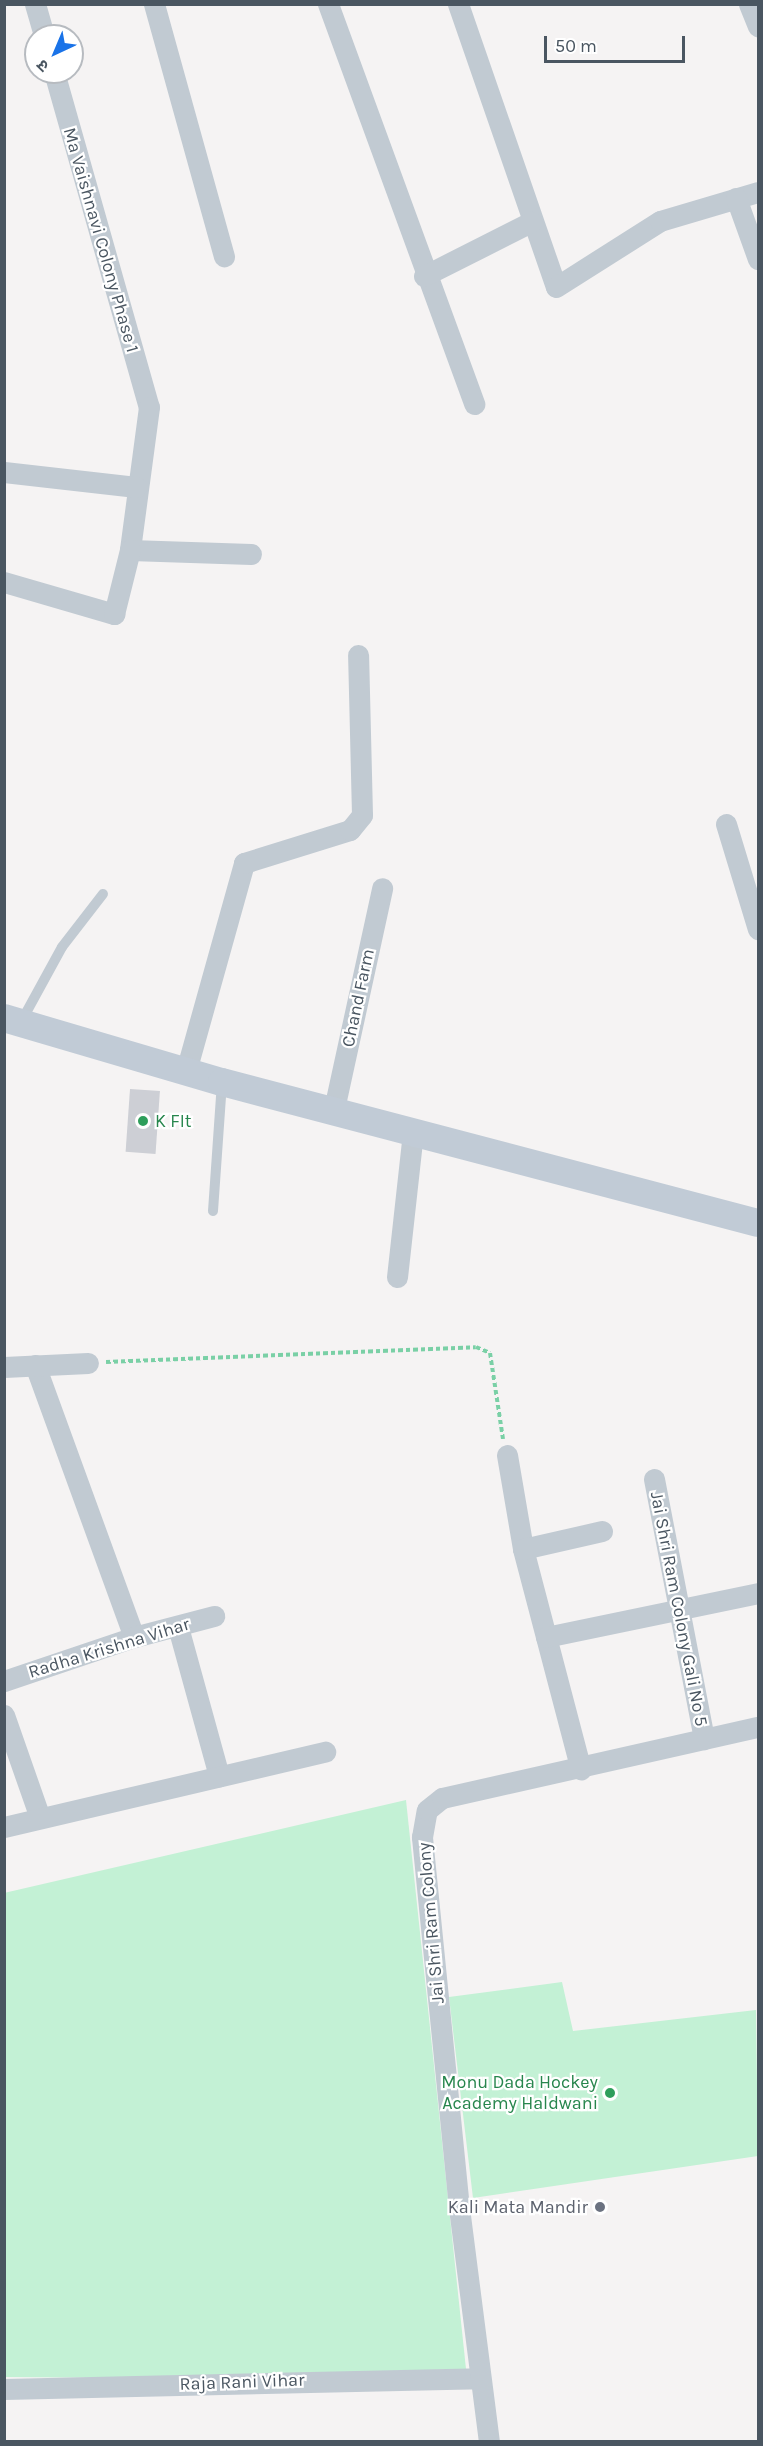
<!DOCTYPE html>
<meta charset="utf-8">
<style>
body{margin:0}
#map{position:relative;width:763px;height:2446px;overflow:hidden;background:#f5f3f3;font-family:Karla,"Noto Sans Devanagari",sans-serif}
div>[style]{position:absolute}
.green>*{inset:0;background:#c3f1d5}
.building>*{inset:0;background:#cdcfd5;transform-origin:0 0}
.path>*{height:4px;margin-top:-2px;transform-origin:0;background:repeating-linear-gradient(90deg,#7ad0a6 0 4.5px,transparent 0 7.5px)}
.lane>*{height:10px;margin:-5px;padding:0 5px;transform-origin:5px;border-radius:5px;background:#c1cad2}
.street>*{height:21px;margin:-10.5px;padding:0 10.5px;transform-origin:10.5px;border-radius:10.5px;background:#c1cad2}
.secondary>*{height:28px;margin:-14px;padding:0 14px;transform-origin:14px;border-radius:14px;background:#c1cbd6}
.dots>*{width:16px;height:16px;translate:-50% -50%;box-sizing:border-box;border:3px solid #fff;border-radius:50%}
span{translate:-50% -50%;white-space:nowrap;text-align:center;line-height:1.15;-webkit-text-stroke:4.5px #fff;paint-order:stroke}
.street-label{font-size:18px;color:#4a5661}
.leisure-label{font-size:18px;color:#27864d}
.left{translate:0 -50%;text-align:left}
.right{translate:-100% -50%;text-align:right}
.worship-label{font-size:18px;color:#5b616d}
.frame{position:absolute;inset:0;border:6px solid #4a5661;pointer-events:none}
.north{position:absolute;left:24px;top:24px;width:60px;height:60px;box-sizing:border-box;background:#fff;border:2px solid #b7bbc0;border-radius:50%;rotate:224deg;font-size:16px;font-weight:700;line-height:24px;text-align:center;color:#4a5661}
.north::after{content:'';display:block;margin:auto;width:21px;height:27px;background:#1a73e8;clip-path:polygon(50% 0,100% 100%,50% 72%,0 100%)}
.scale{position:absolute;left:544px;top:36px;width:141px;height:27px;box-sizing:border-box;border:3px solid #4a5661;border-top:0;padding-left:8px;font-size:18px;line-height:21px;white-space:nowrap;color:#4a5661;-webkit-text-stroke:4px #fff;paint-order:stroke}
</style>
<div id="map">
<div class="green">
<div style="clip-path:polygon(406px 1800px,466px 2369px,138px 2378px,5px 2377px,4px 1893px)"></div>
<div style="clip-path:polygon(562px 1982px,573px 2031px,756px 2010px,758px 2156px,473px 2198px,449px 1997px)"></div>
</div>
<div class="building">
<div style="left:130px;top:1089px;width:30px;height:63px;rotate:4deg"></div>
</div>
<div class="path">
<div style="left:106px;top:1362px;width:370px;rotate:-2.3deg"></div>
<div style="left:476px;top:1347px;width:15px;rotate:23deg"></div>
<div style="left:490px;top:1353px;width:87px;rotate:81.4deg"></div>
</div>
<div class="lane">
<div style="left:21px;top:1022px;width:85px;rotate:-61.3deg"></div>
<div style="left:62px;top:947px;width:67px;rotate:-52.3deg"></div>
<div style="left:213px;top:1211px;width:128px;rotate:-86deg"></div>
</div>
<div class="street">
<div style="left:35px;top:4px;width:33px;rotate:74deg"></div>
<div style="left:154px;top:4px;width:262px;rotate:74.5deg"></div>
<div style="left:328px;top:4px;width:426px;rotate:69.9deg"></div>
<div style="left:458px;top:4px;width:299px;rotate:70.9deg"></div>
<div style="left:556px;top:287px;width:123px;rotate:-32.4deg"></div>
<div style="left:660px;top:221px;width:102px;rotate:-16.5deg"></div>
<div style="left:749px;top:4px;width:24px;rotate:68deg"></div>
<div style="left:54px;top:72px;width:348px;rotate:74.2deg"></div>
<div style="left:149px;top:407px;width:144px;rotate:97.6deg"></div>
<div style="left:130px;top:550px;width:121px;rotate:1.9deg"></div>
<div style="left:736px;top:198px;width:65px;rotate:70.2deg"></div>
<div style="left:424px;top:276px;width:120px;rotate:-26.8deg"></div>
<div style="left:4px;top:472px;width:133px;rotate:6.5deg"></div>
<div style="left:4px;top:582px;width:115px;rotate:16.2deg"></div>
<div style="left:114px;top:614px;width:66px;rotate:-76deg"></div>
<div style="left:726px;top:824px;width:110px;rotate:73.1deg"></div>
<div style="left:186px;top:1071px;width:216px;rotate:-74.4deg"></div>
<div style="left:244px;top:863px;width:111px;rotate:-17.3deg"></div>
<div style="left:350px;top:830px;width:19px;rotate:-51deg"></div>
<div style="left:362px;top:815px;width:160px;rotate:-91.4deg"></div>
<div style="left:334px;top:1109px;width:226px;rotate:-77.7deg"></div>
<div style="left:397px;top:1277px;width:147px;rotate:-83.7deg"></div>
<div style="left:35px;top:1365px;width:289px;rotate:70deg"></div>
<div style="left:4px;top:1367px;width:84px;rotate:-2.7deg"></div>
<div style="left:507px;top:1455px;width:95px;rotate:80.3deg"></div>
<div style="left:523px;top:1549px;width:228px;rotate:75.3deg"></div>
<div style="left:654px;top:1479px;width:265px;rotate:79.1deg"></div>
<div style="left:523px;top:1549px;width:81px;rotate:-12.8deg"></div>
<div style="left:178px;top:1627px;width:155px;rotate:74.6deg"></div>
<div style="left:546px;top:1637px;width:217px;rotate:-11.7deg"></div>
<div style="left:4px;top:1681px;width:137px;rotate:-18.7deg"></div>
<div style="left:134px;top:1637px;width:83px;rotate:-14.7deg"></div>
<div style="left:4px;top:1715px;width:109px;rotate:70.7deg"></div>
<div style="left:4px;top:1827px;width:330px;rotate:-13.2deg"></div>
<div style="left:4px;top:2389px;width:476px;rotate:-1.3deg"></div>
<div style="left:489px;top:2442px;width:236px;rotate:-97.3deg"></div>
<div style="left:459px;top:2208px;width:373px;rotate:-95.7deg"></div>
<div style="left:422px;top:1837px;width:27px;rotate:-80deg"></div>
<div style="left:427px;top:1810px;width:19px;rotate:-39deg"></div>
<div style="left:442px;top:1798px;width:324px;rotate:-12.7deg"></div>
</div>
<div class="secondary">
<div style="left:4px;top:1018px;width:227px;rotate:16.4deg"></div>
<div style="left:222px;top:1082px;width:554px;rotate:14.74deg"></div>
</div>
<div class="dots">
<div style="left:143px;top:1121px;background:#2e9e5b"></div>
<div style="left:610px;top:2093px;background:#2e9e5b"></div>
<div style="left:600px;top:2207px;background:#6b7280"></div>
</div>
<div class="street-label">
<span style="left:101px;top:240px;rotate:74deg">Ma Vaishnavi Colony Phase 1</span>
<span style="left:358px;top:998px;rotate:-78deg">Chand Farm</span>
<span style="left:679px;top:1609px;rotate:79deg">Jai Shri Ram Colony Gali No 5</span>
<span style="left:109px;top:1648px;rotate:-17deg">Radha Krishna Vihar</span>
<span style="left:431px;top:1923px;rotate:-95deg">Jai Shri Ram Colony</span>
<span style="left:242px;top:2382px;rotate:-2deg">Raja Rani Vihar</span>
</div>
<div class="leisure-label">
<span class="left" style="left:155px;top:1121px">K FIt</span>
<span class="right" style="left:598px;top:2093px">Monu Dada Hockey<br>Academy Haldwani</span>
</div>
<div class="worship-label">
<span class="right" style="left:588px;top:2207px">Kali Mata Mandir</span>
</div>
<div class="frame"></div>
<div class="north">उ</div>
<div class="scale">50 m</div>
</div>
